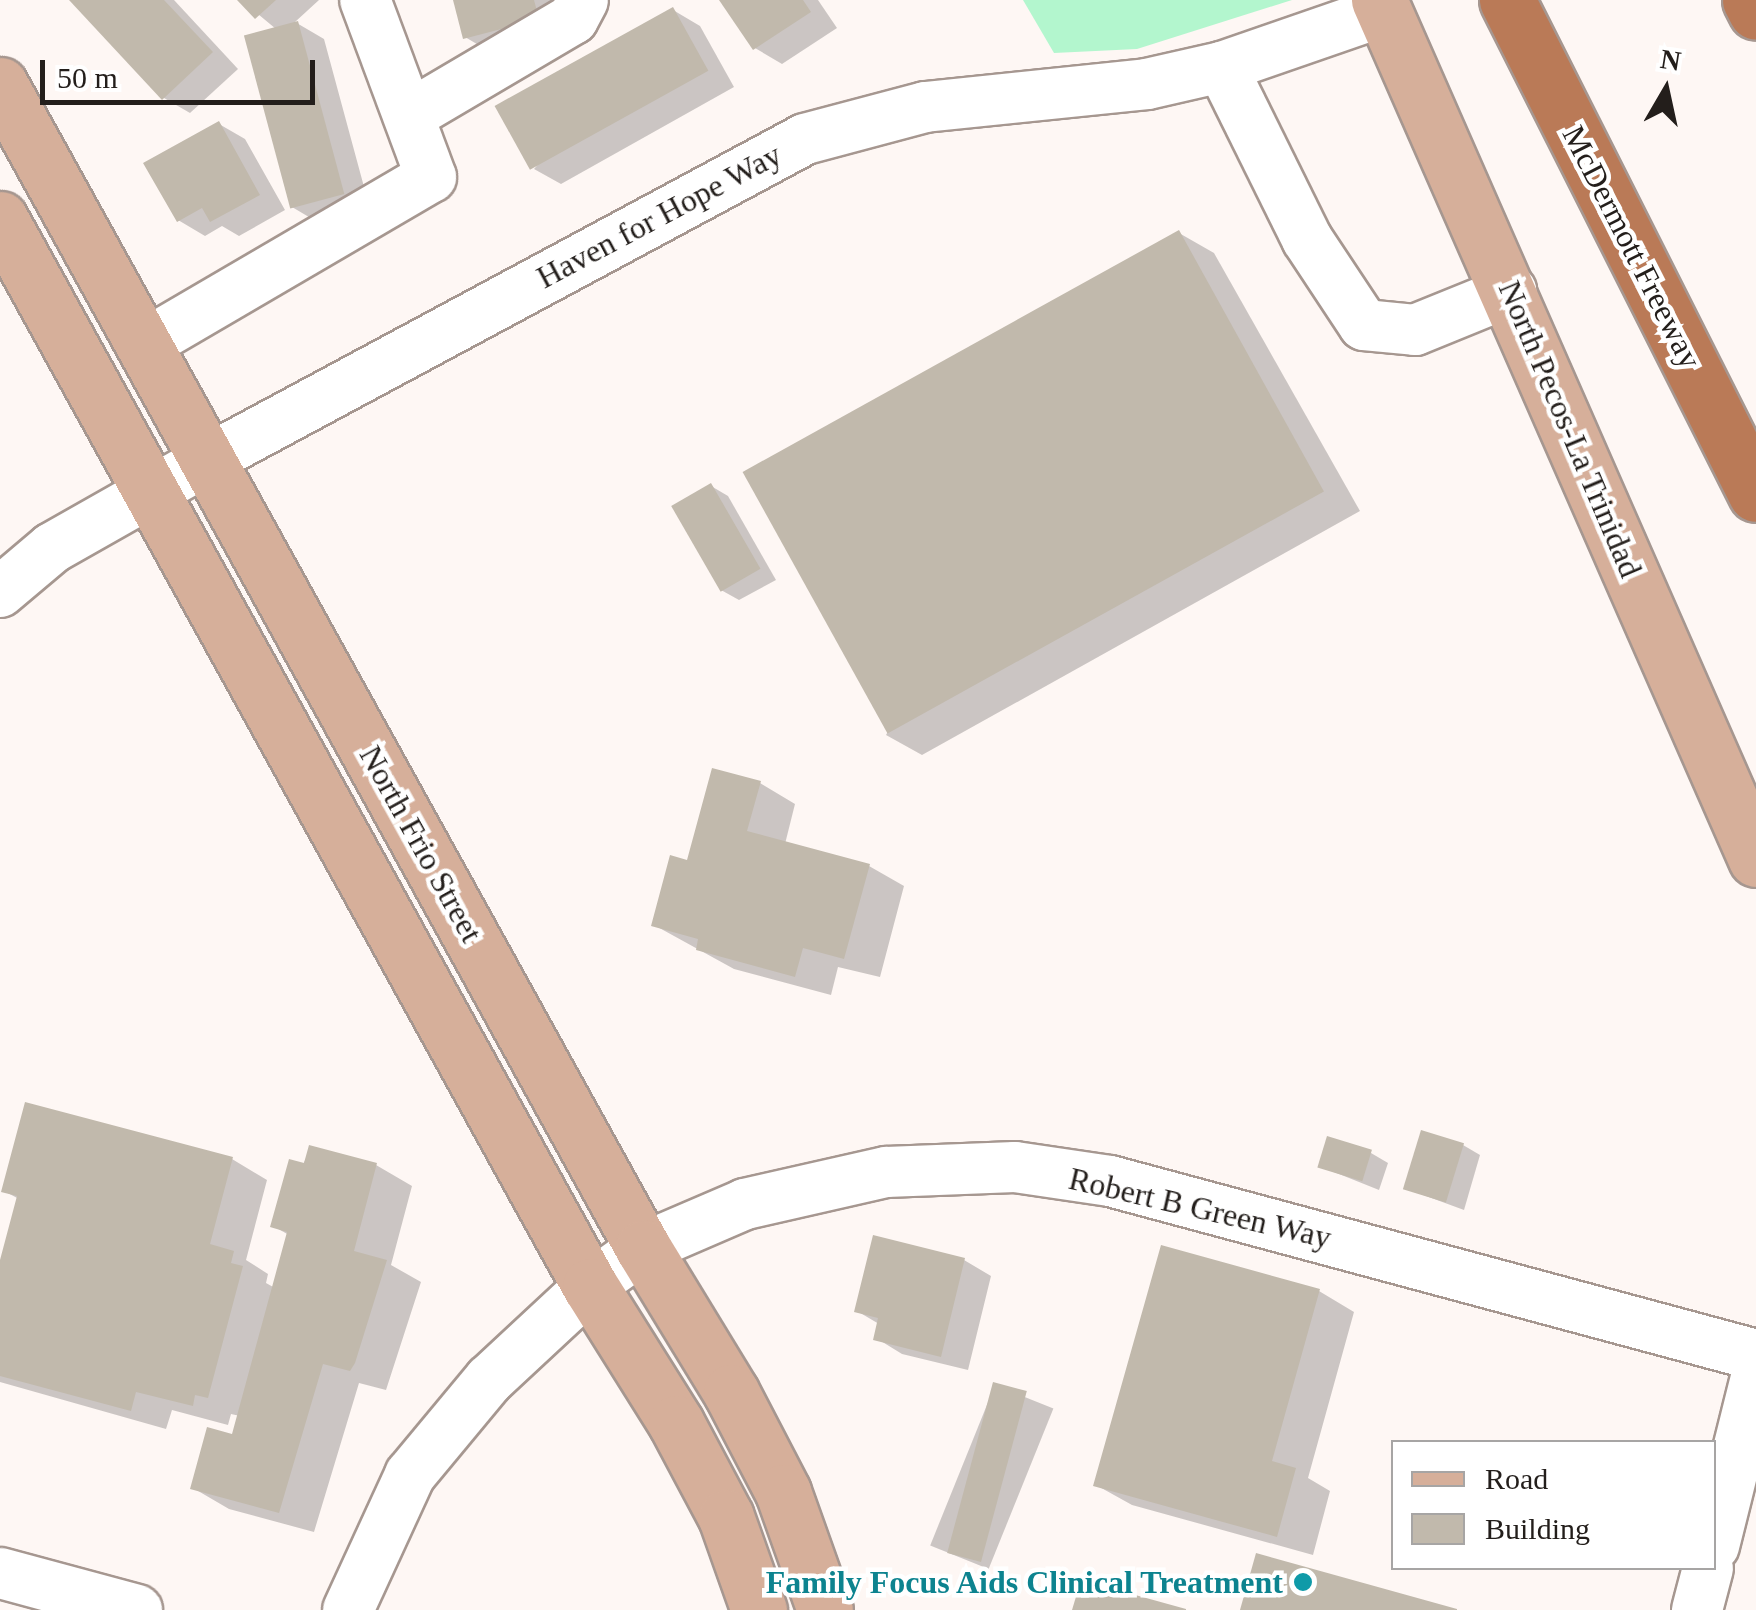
<!DOCTYPE html>
<style>
body{margin:0}
#map{position:relative;width:1756px;height:1610px;overflow:hidden;background:#fef7f4;font-family:"Times New Roman",serif}
div>[style]{position:absolute}
.green>*{inset:0;background:#b3f6ce}
.shadow>*{inset:0;background:#0003;transform-origin:0 0}
.building>*{inset:0;background:#c1b9ac;transform-origin:0 0}
.roads{filter:drop-shadow(2px 0 #a69790) drop-shadow(-2px 0 #a69790) drop-shadow(0 2px #a69790) drop-shadow(0 -2px #a69790)}
.minor>*{height:50px;margin:-25px;padding:0 25px;transform-origin:25px;border-radius:25px;background:#fff}
.major>*{height:55px;margin:-27.5px;padding:0 27.5px;transform-origin:27.5px;border-radius:27.5px;background:#d6af9a}
.highway>*{height:55px;margin:-27.5px;padding:0 27.5px;transform-origin:27.5px;border-radius:27.5px;background:#ba7a57}
.dots>*{width:28px;height:28px;translate:-50% -50%;box-sizing:border-box;border:5px solid #fff;border-radius:50%}
span{translate:-50% -50%;white-space:nowrap;text-align:center;line-height:1.15;-webkit-text-stroke:9px #fff;paint-order:stroke}
.street-label{font-size:32px;color:#231e1b}
.culture-label{font-size:32px;color:#0d838f;font-weight:700}
.right{translate:-100% -50%;text-align:right}
.legend{position:absolute;left:1391px;top:1440px;width:325px;height:130px;box-sizing:border-box;background:#fff;border:2px solid #a7a5a4;margin:0;padding:12px 18px;list-style:none;font-size:30px;color:#231e1b}
.legend li{display:flex;align-items:center;gap:20px;height:50px}
.legend b{width:50px;border:2px solid #a7a5a4}
.north{position:absolute;left:1616px;top:40px;width:100px;height:100px;-webkit-text-stroke:8px #fff;paint-order:stroke;rotate:9deg;font-size:28px;font-weight:700;line-height:40px;text-align:center;color:#231e1b}
.north::after{content:'';display:block;margin:auto;width:35px;height:45px;background:#231e1b;clip-path:polygon(50% 0,100% 100%,50% 72%,0 100%)}
.scale{position:absolute;left:40px;top:60px;width:275px;height:45px;box-sizing:border-box;border:5px solid #231e1b;border-top:0;padding-left:12px;font-size:30px;line-height:35px;white-space:nowrap;color:#231e1b;-webkit-text-stroke:8px #fff;paint-order:stroke}
</style>
<div id="map">
<div class="green">
<div style="clip-path:polygon(1023px 0,1292px 0,1137px 49px,1054px 53px)"></div>
</div>
<div class="shadow">
<div style="clip-path:polygon(72px 0,174px 0,238px 69px,190px 113px,164px 98px)"></div>
<div style="clip-path:polygon(241px 0,319px 0,295px 22px,324px 39px,370px 209px,319px 223px,292px 207px,276px 29px)"></div>
<div style="clip-path:polygon(455px 0,556px 0,492px 53px,465px 37px)"></div>
<div style="clip-path:polygon(722px 0,818px 0,837px 28px,782px 64px,755px 48px)"></div>
<div style="clip-path:polygon(673px 10px,700px 26px,734px 87px,561px 184px,534px 169px)"></div>
<div style="clip-path:polygon(219px 124px,245px 139px,285px 210px,239px 236px,222px 226px,205px 236px,178px 220px)"></div>
<div style="clip-path:polygon(1179px 233px,1214px 253px,1360px 511px,922px 755px,886px 735px)"></div>
<div style="clip-path:polygon(711px 486px,728px 496px,776px 580px,739px 600px,721px 590px)"></div>
<div style="clip-path:polygon(760px 783px,795px 804px,785px 844px,869px 866px,904px 886px,880px 977px,838px 967px,831px 995px,734px 969px,654px 925px,689px 863px)"></div>
<div style="clip-path:polygon(1463px 1145px,1480px 1155px,1464px 1210px,1407px 1189px)"></div>
<div style="clip-path:polygon(311px 1148px,376px 1165px,412px 1186px,391px 1265px,421px 1282px,386px 1390px,359px 1383px,314px 1532px,229px 1509px,193px 1488px,234px 1437px,240px 1416px,231px 1414px,228px 1425px,172px 1410px,166px 1429px,0 1382px,0 1270px,19px 1199px,4px 1191px,232px 1159px,267px 1180px,246px 1260px,268px 1274px,266px 1283px,275px 1288px,289px 1235px,273px 1226px)"></div>
<div style="clip-path:polygon(1371px 1153px,1388px 1163px,1379px 1190px,1319px 1166px)"></div>
<div style="clip-path:polygon(875px 1238px,964px 1260px,991px 1276px,968px 1370px,902px 1354px,876px 1338px,879px 1324px,857px 1311px)"></div>
<div style="clip-path:polygon(1319px 1291px,1354px 1312px,1308px 1478px,1330px 1491px,1313px 1555px,1132px 1505px,1096px 1485px)"></div>
<div style="left:995px;top:1385px;width:63px;height:173px;rotate:22deg"></div>
</div>
<div class="building">
<div style="clip-path:polygon(69px 0,164px 0,213px 52px,162px 100px)"></div>
<div style="clip-path:polygon(237px 0,276px 0,255px 19px)"></div>
<div style="clip-path:polygon(453px 0,534px 0,539px 19px,463px 39px)"></div>
<div style="clip-path:polygon(719px 0,803px 0,811px 12px,753px 50px)"></div>
<div style="left:673px;top:7px;width:73px;height:204px;rotate:61deg"></div>
<div style="left:298px;top:21px;width:179px;height:56px;rotate:75deg"></div>
<div style="clip-path:polygon(219px 121px,260px 195px,210px 222px,202px 208px,177px 222px,143px 163px)"></div>
<div style="left:1179px;top:230px;width:299px;height:499px;rotate:61deg"></div>
<div style="left:711px;top:483px;width:99px;height:46px;rotate:60deg"></div>
<div style="clip-path:polygon(712px 768px,761px 781px,747px 831px,870px 864px,844px 959px,803px 948px,795px 977px,696px 950px,698px 939px,651px 926px,670px 855px,687px 860px)"></div>
<div style="clip-path:polygon(25px 1102px,233px 1157px,210px 1244px,234px 1251px,231px 1263px,243px 1266px,208px 1398px,195px 1395px,193px 1406px,136px 1392px,131px 1411px,0 1376px,0 1260px,17px 1196px,1px 1192px)"></div>
<div style="left:1421px;top:1130px;width:45px;height:62px;rotate:17deg"></div>
<div style="left:1327px;top:1136px;width:47px;height:33px;rotate:17deg"></div>
<div style="clip-path:polygon(309px 1145px,377px 1163px,354px 1251px,387px 1260px,355px 1363px,350px 1371px,323px 1364px,279px 1513px,190px 1489px,207px 1427px,232px 1434px,287px 1232px,270px 1227px,289px 1159px,304px 1163px)"></div>
<div style="clip-path:polygon(873px 1235px,965px 1258px,941px 1357px,873px 1340px,878px 1318px,854px 1312px)"></div>
<div style="clip-path:polygon(1161px 1245px,1320px 1289px,1272px 1461px,1296px 1468px,1277px 1537px,1093px 1486px)"></div>
<div style="left:993px;top:1382px;width:35px;height:177px;rotate:15deg"></div>
<div style="clip-path:polygon(1256px 1553px,1457px 1609px,1457px 1610px,1240px 1610px)"></div>
<div style="clip-path:polygon(1081px 1580px,1186px 1609px,1186px 1610px,1072px 1610px)"></div>
</div>
<div class="roads">
<div class="minor">
<div style="left:1222px;top:67px;width:192px;rotate:63.7deg"></div>
<div style="left:1307px;top:239px;width:103px;rotate:56.5deg"></div>
<div style="left:1364px;top:325px;width:51px;rotate:5.6deg"></div>
<div style="left:1415px;top:330px;width:104px;rotate:-22.1deg"></div>
<div style="left:410px;top:115px;width:189px;rotate:-30.5deg"></div>
<div style="left:573px;top:19px;width:21px;rotate:-62deg"></div>
<div style="left:145px;top:344px;width:331px;rotate:-30.3deg"></div>
<div style="left:431px;top:177px;width:189px;rotate:-110.4deg"></div>
<div style="left:0;top:592px;width:68px;rotate:-40.2deg"></div>
<div style="left:52px;top:548px;width:180px;rotate:-29.5deg"></div>
<div style="left:209px;top:459px;width:676px;rotate:-28.23deg"></div>
<div style="left:805px;top:139px;width:124px;rotate:-14.9deg"></div>
<div style="left:925px;top:107px;width:223px;rotate:-5.9deg"></div>
<div style="left:1147px;top:84px;width:77px;rotate:-12.8deg"></div>
<div style="left:1222px;top:67px;width:171px;rotate:-19.1deg"></div>
<div style="left:1714px;top:1546px;width:173px;rotate:-76deg"></div>
<div style="left:0;top:1573px;width:142px;rotate:15.1deg"></div>
<div style="left:348px;top:1610px;width:149px;rotate:-65.3deg"></div>
<div style="left:410px;top:1475px;width:124px;rotate:-50.3deg"></div>
<div style="left:489px;top:1380px;width:138px;rotate:-42.9deg"></div>
<div style="left:590px;top:1286px;width:65px;rotate:-35.6deg"></div>
<div style="left:643px;top:1248px;width:111px;rotate:-23.3deg"></div>
<div style="left:745px;top:1204px;width:145px;rotate:-12.8deg"></div>
<div style="left:886px;top:1172px;width:129px;rotate:-2.2deg"></div>
<div style="left:1015px;top:1167px;width:96px;rotate:8.4deg"></div>
<div style="left:1110px;top:1181px;width:669px;rotate:15.07deg"></div>
<div style="left:1697px;top:1610px;width:43px;rotate:-75.3deg"></div>
</div>
<div class="major">
<div style="left:1379px;top:0;width:938px;rotate:66.3deg"></div>
<div style="left:0;top:85px;width:1329px;rotate:61.06deg"></div>
<div style="left:643px;top:1248px;width:169px;rotate:58.6deg"></div>
<div style="left:731px;top:1392px;width:113px;rotate:62.5deg"></div>
<div style="left:783px;top:1492px;width:125px;rotate:70.4deg"></div>
<div style="left:0;top:219px;width:1219px;rotate:61.06deg"></div>
<div style="left:590px;top:1286px;width:162px;rotate:57.9deg"></div>
<div style="left:676px;top:1423px;width:106px;rotate:62deg"></div>
<div style="left:726px;top:1517px;width:99px;rotate:70.5deg"></div>
</div>
<div class="highway">
<div style="left:1507px;top:0;width:553px;rotate:63.25deg"></div>
<div style="left:1750px;top:0;width:13px;rotate:63deg"></div>
</div>
</div>
<div class="dots">
<div style="left:1303px;top:1582px;background:#0f9aa8"></div>
</div>
<div class="street-label">
<span style="left:659px;top:216px;rotate:-28deg">Haven for Hope Way</span>
<span style="left:1632px;top:247px;rotate:63deg">McDermott Freeway</span>
<span style="left:1570px;top:429px;rotate:67deg">North Pecos-La Trinidad</span>
<span style="left:421px;top:844px;rotate:61deg">North Frio Street</span>
<span style="left:1200px;top:1208px;rotate:13deg">Robert B Green Way</span>
</div>
<div class="culture-label">
<span class="right" style="left:1283px;top:1582px">Family Focus Aids Clinical Treatment</span>
</div>
<ul class="legend">
<li><b style="height:12px;background:#d6af9a"></b>Road</li>
<li><b style="height:28px;background:#c1b9ac"></b>Building</li>
</ul>
<div class="north">N</div>
<div class="scale">50 m</div>
</div>
